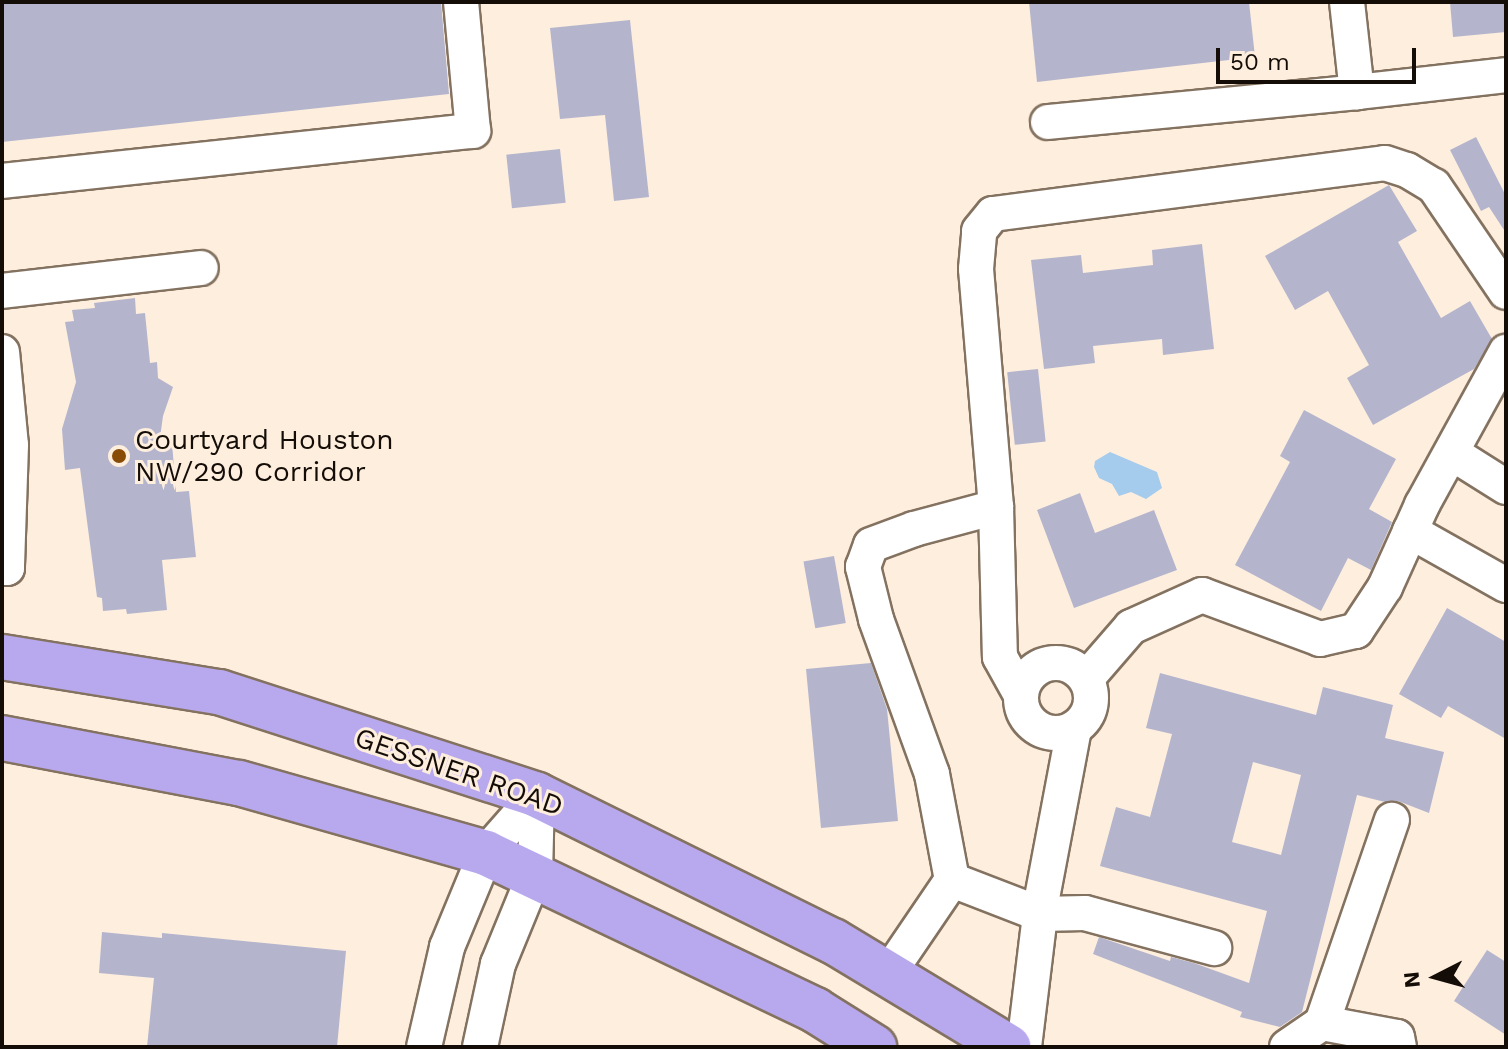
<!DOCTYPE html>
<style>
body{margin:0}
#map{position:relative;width:1508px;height:1049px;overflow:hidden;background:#feeede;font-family:"Work Sans",sans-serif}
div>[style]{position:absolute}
.water>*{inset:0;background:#a5cced}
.building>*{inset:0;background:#b4b5cd;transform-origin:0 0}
.roads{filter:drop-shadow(2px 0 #847260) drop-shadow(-2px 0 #847260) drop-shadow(0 2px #847260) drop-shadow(0 -2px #847260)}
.minor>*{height:34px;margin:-17px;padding:0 17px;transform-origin:17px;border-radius:17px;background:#fff}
.minor>.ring{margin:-17px;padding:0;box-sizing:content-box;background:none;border:34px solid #fff;border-radius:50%}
.major>*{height:44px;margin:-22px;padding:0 22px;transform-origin:22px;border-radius:22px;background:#b8a9ee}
.dots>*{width:22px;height:22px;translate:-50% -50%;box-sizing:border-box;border:4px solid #feeede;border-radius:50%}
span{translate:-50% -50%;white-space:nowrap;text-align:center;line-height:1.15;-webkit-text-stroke:6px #feeede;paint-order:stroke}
.poi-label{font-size:28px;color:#140d07}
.left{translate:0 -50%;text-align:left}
.street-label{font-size:28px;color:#140d07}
.frame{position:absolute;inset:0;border:4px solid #140d07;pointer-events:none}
.north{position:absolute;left:1396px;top:937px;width:80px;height:80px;-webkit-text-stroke:6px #feeede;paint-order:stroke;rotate:264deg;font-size:22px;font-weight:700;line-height:32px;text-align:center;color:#140d07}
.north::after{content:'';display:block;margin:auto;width:28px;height:36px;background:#140d07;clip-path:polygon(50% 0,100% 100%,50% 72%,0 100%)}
.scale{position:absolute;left:1216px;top:48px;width:200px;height:36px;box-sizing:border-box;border:4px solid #140d07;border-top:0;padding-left:10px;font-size:24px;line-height:28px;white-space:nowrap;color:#140d07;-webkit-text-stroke:6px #feeede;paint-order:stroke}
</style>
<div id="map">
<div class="water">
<div style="clip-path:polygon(1110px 452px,1157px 472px,1162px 488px,1146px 499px,1131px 492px,1119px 496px,1112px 484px,1099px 478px,1094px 467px,1095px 461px)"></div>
</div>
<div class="building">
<div style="clip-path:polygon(2px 2px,441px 2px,449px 94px,2px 142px)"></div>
<div style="clip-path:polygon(1029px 2px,1249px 2px,1255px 57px,1037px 82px)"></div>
<div style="clip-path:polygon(1450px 2px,1506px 2px,1506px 32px,1453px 37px)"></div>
<div style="clip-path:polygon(630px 20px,649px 197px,614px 201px,605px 115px,560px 119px,550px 28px)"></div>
<div style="clip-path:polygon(1476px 137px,1506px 196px,1506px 233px,1489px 207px,1481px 211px,1450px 150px)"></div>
<div style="left:560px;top:149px;width:54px;height:54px;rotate:84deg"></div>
<div style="clip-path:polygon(1389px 185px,1417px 231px,1398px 242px,1441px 318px,1470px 301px,1492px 339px,1474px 369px,1373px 425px,1347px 378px,1369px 365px,1328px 291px,1295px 310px,1265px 256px)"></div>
<div style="clip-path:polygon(1202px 244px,1214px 349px,1163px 355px,1162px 339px,1093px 346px,1095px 363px,1044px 369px,1031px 260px,1081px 255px,1083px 273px,1153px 265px,1152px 250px)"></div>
<div style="clip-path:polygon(135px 298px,136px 314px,145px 313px,150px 363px,157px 362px,158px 378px,173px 387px,163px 416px,159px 445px,172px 443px,176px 492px,189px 491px,196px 557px,162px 560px,167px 610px,127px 614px,126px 609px,103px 611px,102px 598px,97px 597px,80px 468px,65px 470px,62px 429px,76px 382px,65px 322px,74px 321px,72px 310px,95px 308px,94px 303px)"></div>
<div style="left:1038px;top:369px;width:73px;height:31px;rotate:84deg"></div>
<div style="clip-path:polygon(1304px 410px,1396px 459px,1369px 509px,1392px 522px,1371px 570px,1348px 558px,1321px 611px,1235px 565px,1290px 462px,1280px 456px)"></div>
<div style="clip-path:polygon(1080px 493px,1095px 533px,1154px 510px,1177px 570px,1074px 608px,1037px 510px)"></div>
<div style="left:834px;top:556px;width:68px;height:31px;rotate:80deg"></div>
<div style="clip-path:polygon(1447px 608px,1506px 642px,1506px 739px,1448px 706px,1441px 718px,1399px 694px)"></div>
<div style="clip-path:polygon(871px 663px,887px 709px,898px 821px,821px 828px,806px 669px)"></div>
<div style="clip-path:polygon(evenodd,1160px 673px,1316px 715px,1323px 687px,1393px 705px,1385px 738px,1444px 752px,1429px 813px,1398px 801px,1385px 802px,1357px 795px,1302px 1012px,1280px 1027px,1240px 1017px,1242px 1012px,1093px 954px,1099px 937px,1170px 961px,1171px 957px,1194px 963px,1249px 983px,1267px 911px,1100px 866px,1116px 807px,1150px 817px,1172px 734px,1146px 728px,1160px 673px,1253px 762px,1301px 775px,1281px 855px,1232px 842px,1253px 762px)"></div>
<div style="clip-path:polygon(102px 932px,162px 938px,162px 933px,346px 951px,337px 1047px,147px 1047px,154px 978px,99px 973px)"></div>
<div style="clip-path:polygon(1487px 950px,1506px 962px,1506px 1035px,1454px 1001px)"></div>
</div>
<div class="roads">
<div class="minor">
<div style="left:1347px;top:2px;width:91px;rotate:83.7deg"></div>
<div style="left:1357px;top:92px;width:150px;rotate:-6.5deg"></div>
<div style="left:1048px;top:122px;width:310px;rotate:-5.5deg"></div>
<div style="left:2px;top:181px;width:474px;rotate:-6.1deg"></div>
<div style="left:473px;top:131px;width:130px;rotate:-95.3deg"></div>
<div style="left:2px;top:291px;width:200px;rotate:-6.6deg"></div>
<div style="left:2px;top:352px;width:93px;rotate:84.5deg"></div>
<div style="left:11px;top:445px;width:123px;rotate:91.9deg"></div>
<div style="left:7px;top:568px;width:5px;rotate:180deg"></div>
<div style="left:1452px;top:453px;width:64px;rotate:32.2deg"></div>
<div style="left:996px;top:507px;width:150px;rotate:88.5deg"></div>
<div style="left:1000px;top:657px;width:43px;rotate:61.1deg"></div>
<div style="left:1410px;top:531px;width:110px;rotate:29.4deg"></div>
<div class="ring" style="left:1021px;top:663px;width:36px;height:36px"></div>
<div style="left:1086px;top:679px;width:69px;rotate:-49.1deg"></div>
<div style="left:1131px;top:627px;width:78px;rotate:-24.3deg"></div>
<div style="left:1202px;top:595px;width:126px;rotate:20.4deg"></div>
<div style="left:1320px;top:639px;width:37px;rotate:-13deg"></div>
<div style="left:1356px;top:631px;width:53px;rotate:-56.6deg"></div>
<div style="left:1385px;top:587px;width:90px;rotate:-65.7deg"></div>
<div style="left:1422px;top:505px;width:175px;rotate:-61.2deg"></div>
<div style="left:952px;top:880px;width:94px;rotate:21.1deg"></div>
<div style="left:1040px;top:914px;width:45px;rotate:-1.3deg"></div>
<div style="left:1085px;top:913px;width:134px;rotate:15.2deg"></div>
<div style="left:888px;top:974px;width:114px;rotate:-55.8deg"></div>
<div style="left:952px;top:880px;width:108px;rotate:-100.7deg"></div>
<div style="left:932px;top:774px;width:165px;rotate:-109.9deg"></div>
<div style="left:876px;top:619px;width:54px;rotate:-104deg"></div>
<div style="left:863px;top:567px;width:23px;rotate:-70deg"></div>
<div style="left:871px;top:545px;width:46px;rotate:-20.4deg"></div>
<div style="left:914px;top:529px;width:85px;rotate:-15deg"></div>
<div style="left:996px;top:507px;width:239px;rotate:-94.8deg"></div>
<div style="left:976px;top:269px;width:38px;rotate:-85deg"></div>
<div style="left:979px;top:231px;width:22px;rotate:-51deg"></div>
<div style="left:993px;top:214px;width:395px;rotate:-7.4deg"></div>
<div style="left:1385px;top:163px;width:23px;rotate:18deg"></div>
<div style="left:1407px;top:170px;width:31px;rotate:31deg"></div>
<div style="left:1434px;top:186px;width:128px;rotate:55.8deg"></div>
<div style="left:1322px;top:1023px;width:76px;rotate:10.6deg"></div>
<div style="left:1397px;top:1037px;width:10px;rotate:79deg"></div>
<div style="left:424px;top:1047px;width:103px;rotate:-77deg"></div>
<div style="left:447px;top:947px;width:102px;rotate:-67.5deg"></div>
<div style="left:486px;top:853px;width:77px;rotate:-48.7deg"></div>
<div style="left:480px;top:1047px;width:85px;rotate:-77.8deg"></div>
<div style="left:498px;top:964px;width:97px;rotate:-67.7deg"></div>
<div style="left:535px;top:874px;width:79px;rotate:-88.5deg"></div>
<div style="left:1024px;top:1047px;width:150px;rotate:-83.1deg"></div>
<div style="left:1042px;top:898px;width:173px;rotate:-79.3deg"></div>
<div style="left:1287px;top:1047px;width:42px;rotate:-34.4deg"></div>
<div style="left:1322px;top:1023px;width:215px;rotate:-71deg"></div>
</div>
<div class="major">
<div style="left:2px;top:657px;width:220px;rotate:9.2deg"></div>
<div style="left:219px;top:692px;width:334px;rotate:17.9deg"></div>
<div style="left:537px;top:795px;width:330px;rotate:26.3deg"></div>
<div style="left:833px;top:941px;width:205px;rotate:31.1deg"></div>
<div style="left:2px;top:738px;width:241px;rotate:10.8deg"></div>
<div style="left:239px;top:783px;width:257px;rotate:15.8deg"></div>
<div style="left:486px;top:853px;width:365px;rotate:25.5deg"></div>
<div style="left:815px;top:1010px;width:70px;rotate:32.1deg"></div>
</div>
</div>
<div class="dots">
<div style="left:119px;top:456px;background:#884c07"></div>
</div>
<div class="poi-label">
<span class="left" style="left:135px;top:456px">Courtyard Houston<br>NW/290 Corridor</span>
</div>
<div class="street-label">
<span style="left:459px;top:772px;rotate:19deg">GESSNER ROAD</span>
</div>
<div class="frame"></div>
<div class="north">N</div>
<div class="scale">50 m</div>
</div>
